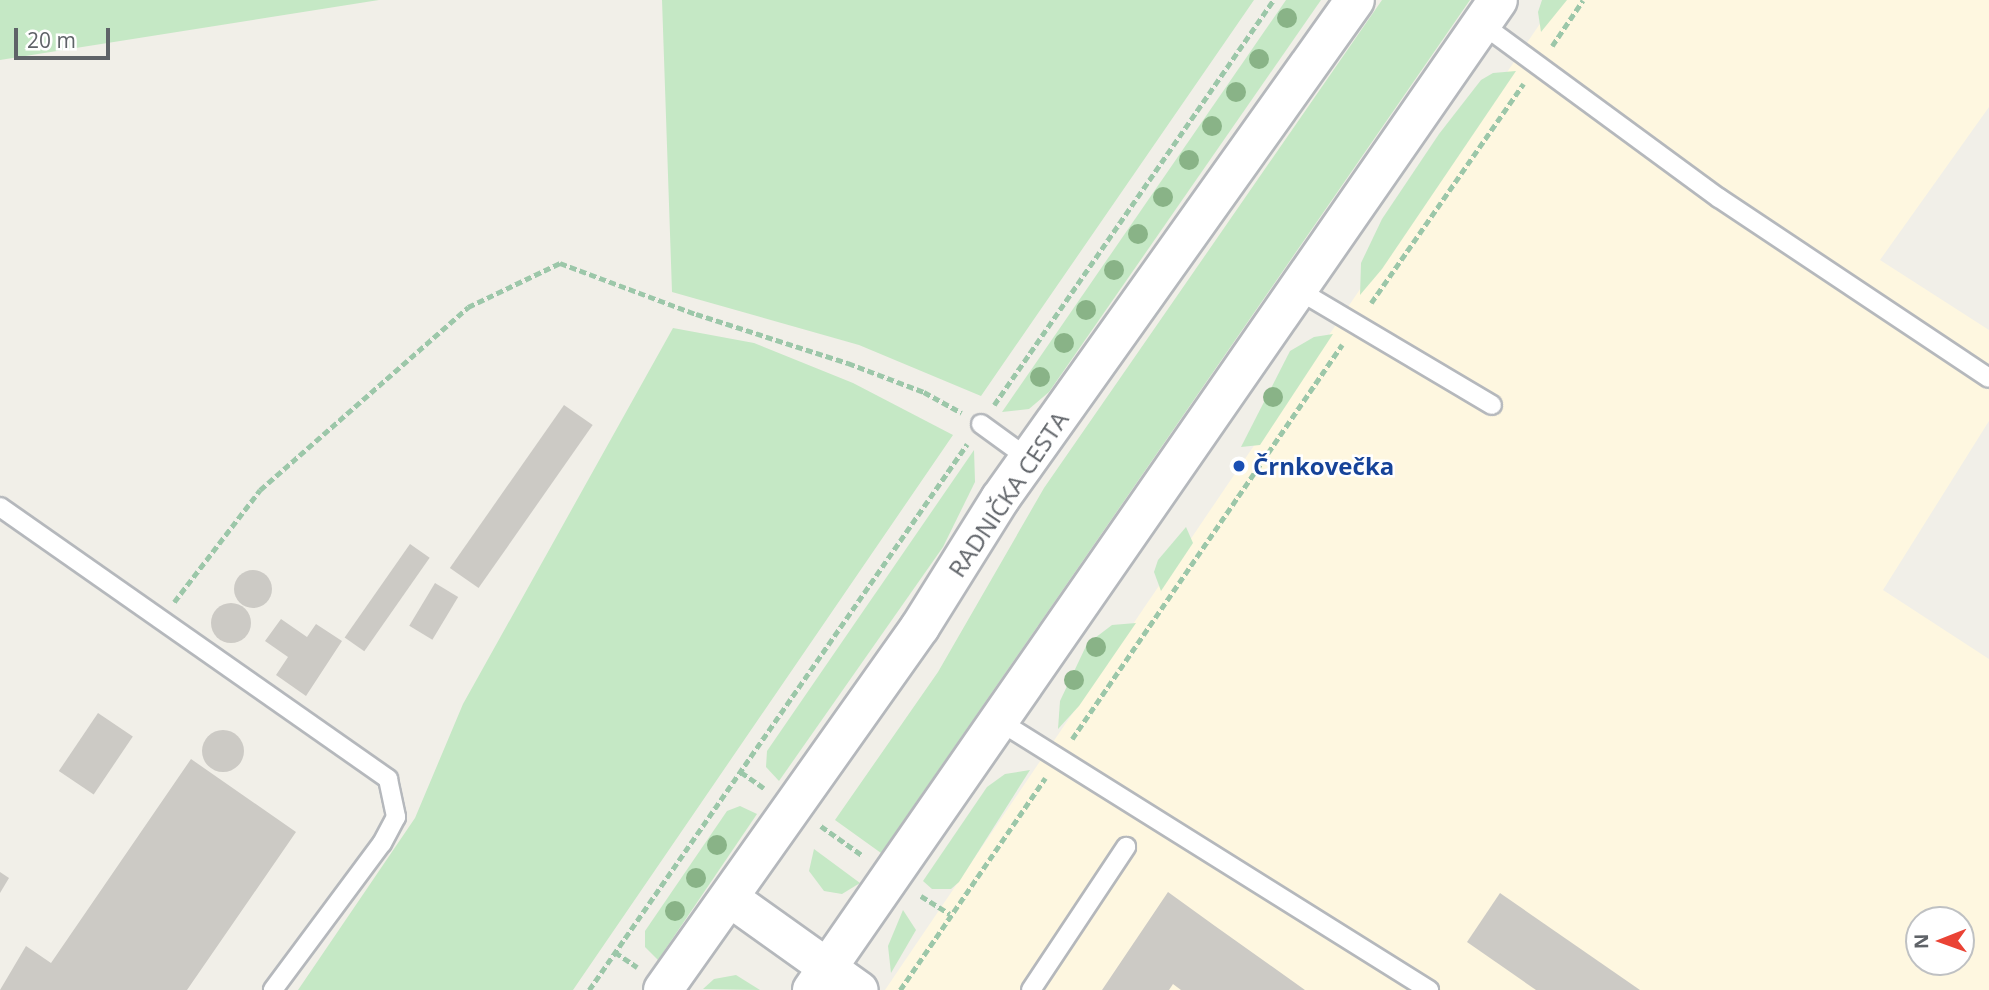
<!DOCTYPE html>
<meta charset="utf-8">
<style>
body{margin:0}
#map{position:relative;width:1989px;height:990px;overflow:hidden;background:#f1efe8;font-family:"Open Sans",sans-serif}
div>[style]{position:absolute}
.commercial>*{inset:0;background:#fef7e0}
.green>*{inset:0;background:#c5e8c5}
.building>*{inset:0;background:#cccac5;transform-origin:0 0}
.round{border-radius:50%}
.path>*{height:4.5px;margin-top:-2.25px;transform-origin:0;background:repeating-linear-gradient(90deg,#9cc7a9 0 7px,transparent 0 10.5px)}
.roads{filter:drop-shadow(2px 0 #b5b8bc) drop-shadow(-2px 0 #b5b8bc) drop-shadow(0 2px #b5b8bc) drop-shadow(0 -2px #b5b8bc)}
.lane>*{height:18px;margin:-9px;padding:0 9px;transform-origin:9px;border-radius:9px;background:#fff}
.street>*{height:37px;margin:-18.5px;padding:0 18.5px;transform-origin:18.5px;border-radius:18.5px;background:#fff}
.secondary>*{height:38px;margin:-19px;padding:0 19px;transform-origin:19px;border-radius:19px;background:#fff}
.trees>*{width:20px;height:20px;margin:-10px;border-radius:50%;background:#89b387}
.dots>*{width:19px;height:19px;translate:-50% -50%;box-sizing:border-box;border:4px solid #fff;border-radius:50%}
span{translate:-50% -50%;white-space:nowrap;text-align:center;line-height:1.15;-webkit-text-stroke:5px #fff;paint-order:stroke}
.transit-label{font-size:24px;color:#164399;font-weight:700}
.left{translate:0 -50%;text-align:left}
.street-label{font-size:24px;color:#5f6368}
.north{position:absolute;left:1905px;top:906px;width:70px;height:70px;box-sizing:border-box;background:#fff;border:2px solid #bfc1c3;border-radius:50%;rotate:269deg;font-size:19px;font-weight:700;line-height:28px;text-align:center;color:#5f6368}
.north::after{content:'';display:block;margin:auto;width:24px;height:32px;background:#ea4335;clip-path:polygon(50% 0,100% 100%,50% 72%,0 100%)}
.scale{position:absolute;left:14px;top:28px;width:96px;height:32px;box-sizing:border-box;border:4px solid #5f6368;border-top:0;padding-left:9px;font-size:21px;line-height:24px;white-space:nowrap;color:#5f6368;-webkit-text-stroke:5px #fff;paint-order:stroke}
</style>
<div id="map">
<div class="commercial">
<div style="clip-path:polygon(evenodd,1556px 0,1989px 0,1989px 107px,1880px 260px,1989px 330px,1989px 421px,1883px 590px,1989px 659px,1989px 990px,885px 990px,1556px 0,1919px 920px,1961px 920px,1961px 962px,1919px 962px,1919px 920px)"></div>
</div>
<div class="green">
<div style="clip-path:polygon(0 0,379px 0,0 60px)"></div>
<div style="clip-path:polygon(662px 0,1254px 0,981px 396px,859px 345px,672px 292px)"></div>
<div style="clip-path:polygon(1286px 0,1321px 0,1049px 392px,1029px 409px,1002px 412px)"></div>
<div style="clip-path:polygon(1382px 0,1470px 0,881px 853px,835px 820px,938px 672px,1044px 488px)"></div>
<div style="clip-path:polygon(1542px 0,1567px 0,1541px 32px,1538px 12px)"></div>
<div style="clip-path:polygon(1516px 71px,1382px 269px,1360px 295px,1361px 263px,1382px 219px,1439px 134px,1481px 80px,1493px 73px)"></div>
<div style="clip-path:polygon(673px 328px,754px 343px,853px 383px,953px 435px,573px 990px,298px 990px,415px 818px,463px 704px)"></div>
<div style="clip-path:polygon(1333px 334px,1260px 445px,1241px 447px,1290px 351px,1314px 337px)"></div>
<div style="clip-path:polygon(974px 450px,975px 482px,943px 547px,779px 781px,766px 767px,767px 751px)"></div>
<div style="clip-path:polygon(1186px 527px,1193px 543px,1161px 591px,1154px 572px,1158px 560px)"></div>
<div style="clip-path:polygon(1136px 623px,1079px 706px,1058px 729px,1060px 701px,1087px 644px,1112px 625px)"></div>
<div style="clip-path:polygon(1030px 770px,959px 882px,951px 889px,932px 889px,923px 881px,987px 787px,1005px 774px)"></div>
<div style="clip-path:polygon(740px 806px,757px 814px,658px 960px,645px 947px,645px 931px,727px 811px)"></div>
<div style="clip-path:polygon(814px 849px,860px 883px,842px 894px,824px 891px,809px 871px)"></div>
<div style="clip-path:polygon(903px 910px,916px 930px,891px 973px,888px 946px)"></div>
<div style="clip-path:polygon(736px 975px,760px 990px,703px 989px,714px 979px)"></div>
</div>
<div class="building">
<div style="left:564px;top:405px;width:35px;height:199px;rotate:35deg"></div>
<div style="left:410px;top:544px;width:24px;height:114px;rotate:35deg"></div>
<div class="round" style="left:234px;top:570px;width:38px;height:38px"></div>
<div style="left:435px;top:583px;width:27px;height:50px;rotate:31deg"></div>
<div class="round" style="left:211px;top:603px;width:40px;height:40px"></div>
<div style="clip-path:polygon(281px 619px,307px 637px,316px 624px,342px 641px,306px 696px,276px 675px,288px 657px,265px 641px)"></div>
<div style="left:98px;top:713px;width:42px;height:70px;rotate:34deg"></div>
<div class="round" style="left:202px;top:730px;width:42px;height:42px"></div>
<div style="clip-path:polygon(191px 759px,296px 832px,187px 990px,0 990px,26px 946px,51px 963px)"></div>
<div style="clip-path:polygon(0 872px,9px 878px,0 893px)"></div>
<div style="clip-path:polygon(1168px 892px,1215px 926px,1305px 990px,1181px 990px,1173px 984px,1169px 990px,1102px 990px)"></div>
<div style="clip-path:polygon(1500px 893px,1640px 990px,1536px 990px,1467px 942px)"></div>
</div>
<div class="path">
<div style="left:1552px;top:46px;width:55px;rotate:-56deg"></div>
<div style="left:1371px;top:303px;width:267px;rotate:-55.2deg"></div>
<div style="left:994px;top:405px;width:492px;rotate:-55.4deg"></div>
<div style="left:174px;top:602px;width:141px;rotate:-52.5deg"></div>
<div style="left:260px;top:490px;width:277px;rotate:-41.3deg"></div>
<div style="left:468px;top:307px;width:102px;rotate:-25.6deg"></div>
<div style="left:560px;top:263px;width:145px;rotate:20.6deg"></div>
<div style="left:696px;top:314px;width:160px;rotate:17.9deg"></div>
<div style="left:848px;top:363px;width:81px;rotate:20.9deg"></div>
<div style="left:924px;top:392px;width:43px;rotate:28.9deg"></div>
<div style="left:1072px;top:739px;width:478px;rotate:-55.6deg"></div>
<div style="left:741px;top:772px;width:28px;rotate:35deg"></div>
<div style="left:821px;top:826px;width:50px;rotate:35.3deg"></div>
<div style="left:921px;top:896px;width:34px;rotate:32deg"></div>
<div style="left:615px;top:952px;width:27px;rotate:34deg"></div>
<div style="left:589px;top:990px;width:664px;rotate:-55.3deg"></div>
<div style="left:900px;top:990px;width:257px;rotate:-55.6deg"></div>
</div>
<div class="roads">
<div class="lane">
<div style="left:1482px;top:24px;width:294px;rotate:36.3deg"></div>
<div style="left:1719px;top:198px;width:324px;rotate:33.7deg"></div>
<div style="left:1295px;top:288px;width:229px;rotate:30.7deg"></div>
<div style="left:981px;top:424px;width:59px;rotate:36.1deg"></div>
<div style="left:0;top:507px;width:474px;rotate:35deg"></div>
<div style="left:388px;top:779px;width:39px;rotate:78deg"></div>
<div style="left:396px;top:817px;width:30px;rotate:118deg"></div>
<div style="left:382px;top:843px;width:183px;rotate:126.6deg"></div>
<div style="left:996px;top:719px;width:511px;rotate:32.04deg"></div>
<div style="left:1031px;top:990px;width:172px;rotate:-56.4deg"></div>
</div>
<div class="street">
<div style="left:730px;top:898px;width:158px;rotate:35.5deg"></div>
</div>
<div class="secondary">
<div style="left:663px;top:990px;width:445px;rotate:-54.7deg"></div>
<div style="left:920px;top:627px;width:151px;rotate:-58deg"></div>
<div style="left:1000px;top:499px;width:612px;rotate:-54.57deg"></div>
<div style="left:812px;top:990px;width:1204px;rotate:-55.28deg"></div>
</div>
</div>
<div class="trees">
<div style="left:1287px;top:18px"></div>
<div style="left:1259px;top:59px"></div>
<div style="left:1236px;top:92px"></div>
<div style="left:1212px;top:126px"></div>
<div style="left:1189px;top:160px"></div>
<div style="left:1163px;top:197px"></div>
<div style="left:1138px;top:234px"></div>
<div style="left:1114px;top:270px"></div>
<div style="left:1086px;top:310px"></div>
<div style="left:1064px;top:343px"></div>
<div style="left:1040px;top:377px"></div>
<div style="left:1273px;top:397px"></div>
<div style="left:1096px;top:647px"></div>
<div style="left:1074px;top:680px"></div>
<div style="left:717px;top:845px"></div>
<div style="left:696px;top:878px"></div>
<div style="left:675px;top:911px"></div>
</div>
<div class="dots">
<div style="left:1239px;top:466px;background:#1a4fb4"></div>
</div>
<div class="transit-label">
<span class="left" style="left:1253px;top:466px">Črnkovečka</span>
</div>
<div class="street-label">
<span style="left:1008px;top:494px;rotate:-56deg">RADNIČKA CESTA</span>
</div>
<div class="north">N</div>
<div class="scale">20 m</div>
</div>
